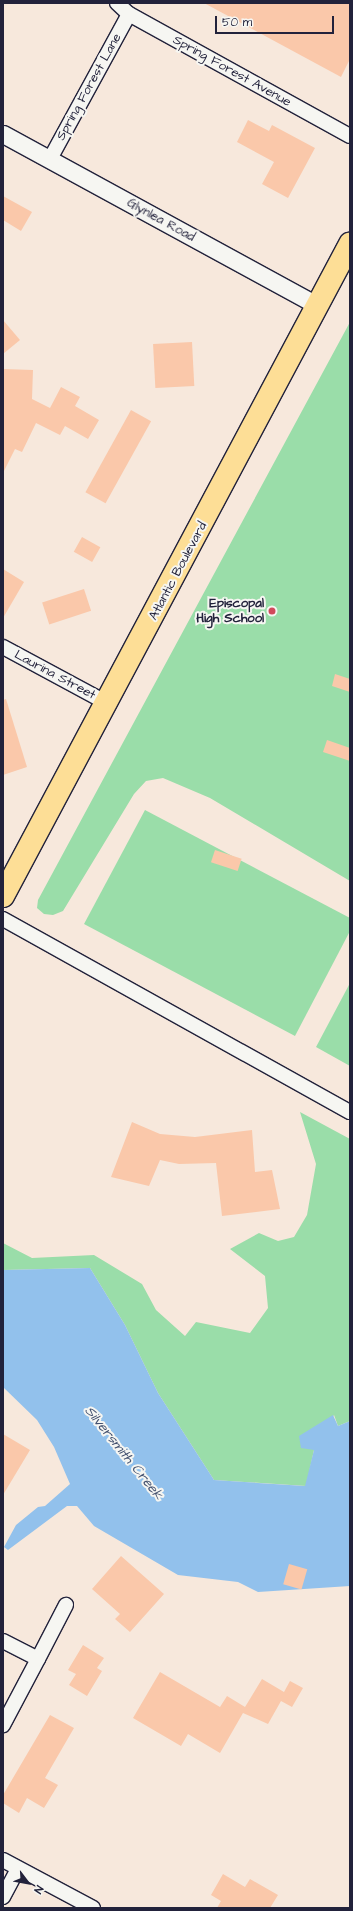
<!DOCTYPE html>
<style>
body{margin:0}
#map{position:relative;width:353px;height:1911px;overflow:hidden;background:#f7e8dc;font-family:"Architects Daughter",sans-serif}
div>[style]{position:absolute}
.green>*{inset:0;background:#9adda9}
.water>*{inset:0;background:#92c1ec}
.building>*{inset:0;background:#fac8aa;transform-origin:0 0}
.roads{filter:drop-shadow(1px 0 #22223b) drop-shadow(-1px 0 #22223b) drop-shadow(0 1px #22223b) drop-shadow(0 -1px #22223b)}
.minor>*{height:14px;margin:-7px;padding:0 7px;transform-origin:7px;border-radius:7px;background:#f6f6f2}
.tertiary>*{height:17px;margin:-8.5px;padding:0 8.5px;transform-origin:8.5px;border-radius:8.5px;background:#f6f6f2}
.primary>*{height:22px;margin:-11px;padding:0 11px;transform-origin:11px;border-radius:11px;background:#fdde96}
.dots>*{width:11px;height:11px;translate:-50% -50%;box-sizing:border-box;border:2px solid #f6f6f2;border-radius:50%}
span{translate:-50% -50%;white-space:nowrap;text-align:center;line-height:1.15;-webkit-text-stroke:4px #f6f6f2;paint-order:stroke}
.street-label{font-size:13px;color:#22223b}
.poi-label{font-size:13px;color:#22223b;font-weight:700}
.right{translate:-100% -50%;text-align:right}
.water-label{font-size:14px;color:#445270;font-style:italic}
.frame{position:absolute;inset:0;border:4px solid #22223b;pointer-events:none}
.north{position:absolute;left:8px;top:1863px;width:40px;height:40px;-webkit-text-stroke:3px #f6f6f2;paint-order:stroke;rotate:122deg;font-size:11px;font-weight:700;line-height:16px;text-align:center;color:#22223b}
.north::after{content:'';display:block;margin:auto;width:14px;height:18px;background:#22223b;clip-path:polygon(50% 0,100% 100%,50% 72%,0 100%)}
.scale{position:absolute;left:215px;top:16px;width:119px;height:18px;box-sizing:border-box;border:2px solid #22223b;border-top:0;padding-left:5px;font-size:12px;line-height:14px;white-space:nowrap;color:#22223b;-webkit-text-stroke:3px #f6f6f2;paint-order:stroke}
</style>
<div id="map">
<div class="green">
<div style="clip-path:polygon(350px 322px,350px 881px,210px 798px,163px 778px,146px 781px,134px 794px,63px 911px,53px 915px,44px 914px,37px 908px,38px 900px)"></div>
<div style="clip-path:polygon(145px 810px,350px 918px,350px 931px,295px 1036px,84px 924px)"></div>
<div style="clip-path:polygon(350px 983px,350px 1066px,316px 1047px)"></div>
<div style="clip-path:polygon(300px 1112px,350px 1139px,350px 1421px,338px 1426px,334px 1415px,314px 1450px,306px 1486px,214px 1480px,158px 1393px,125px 1325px,90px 1268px,3px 1270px,3px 1243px,32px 1258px,94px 1255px,142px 1284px,156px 1310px,185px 1336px,196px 1322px,250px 1333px,268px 1308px,265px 1276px,230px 1249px,259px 1233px,278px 1241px,294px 1237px,307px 1215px,316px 1164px)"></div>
</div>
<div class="water">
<div style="clip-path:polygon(90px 1268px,125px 1325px,158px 1393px,214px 1480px,305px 1486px,314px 1450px,301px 1448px,299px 1436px,333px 1415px,338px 1426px,350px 1421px,350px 1586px,258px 1592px,238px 1582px,178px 1575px,94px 1526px,77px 1506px,67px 1506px,8px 1550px,4px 1547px,16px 1525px,38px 1507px,45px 1506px,70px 1484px,54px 1447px,37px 1420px,3px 1387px,3px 1270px)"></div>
</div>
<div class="building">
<div style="clip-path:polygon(204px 3px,350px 3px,350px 59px,341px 77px)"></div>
<div style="clip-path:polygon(248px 120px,269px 131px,272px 125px,315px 148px,288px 198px,262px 184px,274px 162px,237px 142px)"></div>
<div style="clip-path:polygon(3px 196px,32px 212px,21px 231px,3px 220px)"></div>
<div style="clip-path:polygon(3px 320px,20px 340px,3px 354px)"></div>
<div style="left:192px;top:342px;width:44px;height:39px;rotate:87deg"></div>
<div style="clip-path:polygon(3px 369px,33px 370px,32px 399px,50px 408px,61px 387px,80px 397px,75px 406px,99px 420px,88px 439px,65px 426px,60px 435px,36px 423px,22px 452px,15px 449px,3px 473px)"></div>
<div style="left:131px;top:410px;width:23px;height:94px;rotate:29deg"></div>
<div style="left:82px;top:537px;width:21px;height:17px;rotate:29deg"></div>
<div style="clip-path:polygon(3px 569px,24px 582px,3px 618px)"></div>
<div style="left:84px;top:589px;width:23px;height:44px;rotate:72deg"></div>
<div style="clip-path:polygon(335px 674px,350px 679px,350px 692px,332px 686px)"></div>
<div style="clip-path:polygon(6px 699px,27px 767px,3px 775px,3px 700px)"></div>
<div style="clip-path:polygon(327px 740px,350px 748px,350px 761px,323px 752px)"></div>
<div style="left:215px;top:850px;width:28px;height:13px;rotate:18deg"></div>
<div style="clip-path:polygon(132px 1122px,160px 1134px,195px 1137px,252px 1130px,255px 1172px,272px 1170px,280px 1209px,222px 1216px,216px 1163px,179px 1164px,160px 1160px,149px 1186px,111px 1177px)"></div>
<div style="clip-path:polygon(3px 1434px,30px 1450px,3px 1495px)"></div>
<div style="clip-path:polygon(121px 1556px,164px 1594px,130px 1632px,115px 1619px,120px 1614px,92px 1589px)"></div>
<div style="left:289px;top:1564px;width:19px;height:21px;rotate:16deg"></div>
<div style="clip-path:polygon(83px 1645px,104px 1658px,97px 1668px,102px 1671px,87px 1696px,69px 1685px,76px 1674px,68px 1670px)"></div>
<div style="clip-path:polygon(160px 1672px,220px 1707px,227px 1696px,245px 1707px,262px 1679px,284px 1692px,290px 1681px,303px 1688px,292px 1707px,281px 1701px,268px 1724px,243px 1713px,220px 1753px,188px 1734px,181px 1746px,133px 1718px)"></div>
<div style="clip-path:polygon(50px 1715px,74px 1728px,45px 1778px,58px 1785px,44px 1808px,27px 1798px,19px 1813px,3px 1803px,3px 1795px)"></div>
<div style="clip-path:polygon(223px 1874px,245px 1887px,250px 1879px,278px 1895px,270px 1908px,217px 1908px,221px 1901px,211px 1895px)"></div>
</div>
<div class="roads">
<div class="minor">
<div style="left:117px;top:3px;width:16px;rotate:43deg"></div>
<div style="left:129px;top:14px;width:252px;rotate:28.9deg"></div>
<div style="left:50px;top:159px;width:165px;rotate:-61.4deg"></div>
<div style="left:3px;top:647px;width:118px;rotate:28.3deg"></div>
<div style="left:3px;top:919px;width:397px;rotate:29.1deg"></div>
<div style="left:3px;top:1641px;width:39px;rotate:27deg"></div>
<div style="left:38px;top:1659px;width:75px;rotate:117.9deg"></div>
<div style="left:38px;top:1659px;width:61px;rotate:-62.6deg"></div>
<div style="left:3px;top:1860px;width:102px;rotate:28.1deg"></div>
<div style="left:3px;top:1897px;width:32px;rotate:-62deg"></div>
</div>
<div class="tertiary">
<div style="left:3px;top:134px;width:359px;rotate:28.6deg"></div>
</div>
<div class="primary">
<div style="left:3px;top:896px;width:739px;rotate:-61.98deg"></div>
</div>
</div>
<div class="dots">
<div style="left:272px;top:611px;background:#d1495b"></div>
</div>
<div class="street-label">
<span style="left:232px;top:71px;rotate:29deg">Spring Forest Avenue</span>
<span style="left:89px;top:87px;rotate:-61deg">Spring Forest Lane</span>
<span style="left:161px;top:220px;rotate:29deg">Glynlea Road</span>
<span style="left:178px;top:571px;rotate:-62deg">Atlantic Boulevard</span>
<span style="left:55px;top:675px;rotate:28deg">Laurina Street</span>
</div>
<div class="poi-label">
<span class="right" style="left:264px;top:611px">Episcopal<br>High School</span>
</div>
<div class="water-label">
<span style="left:124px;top:1453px;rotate:51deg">Silversmith Creek</span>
</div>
<div class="frame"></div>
<div class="north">N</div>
<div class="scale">50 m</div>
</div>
